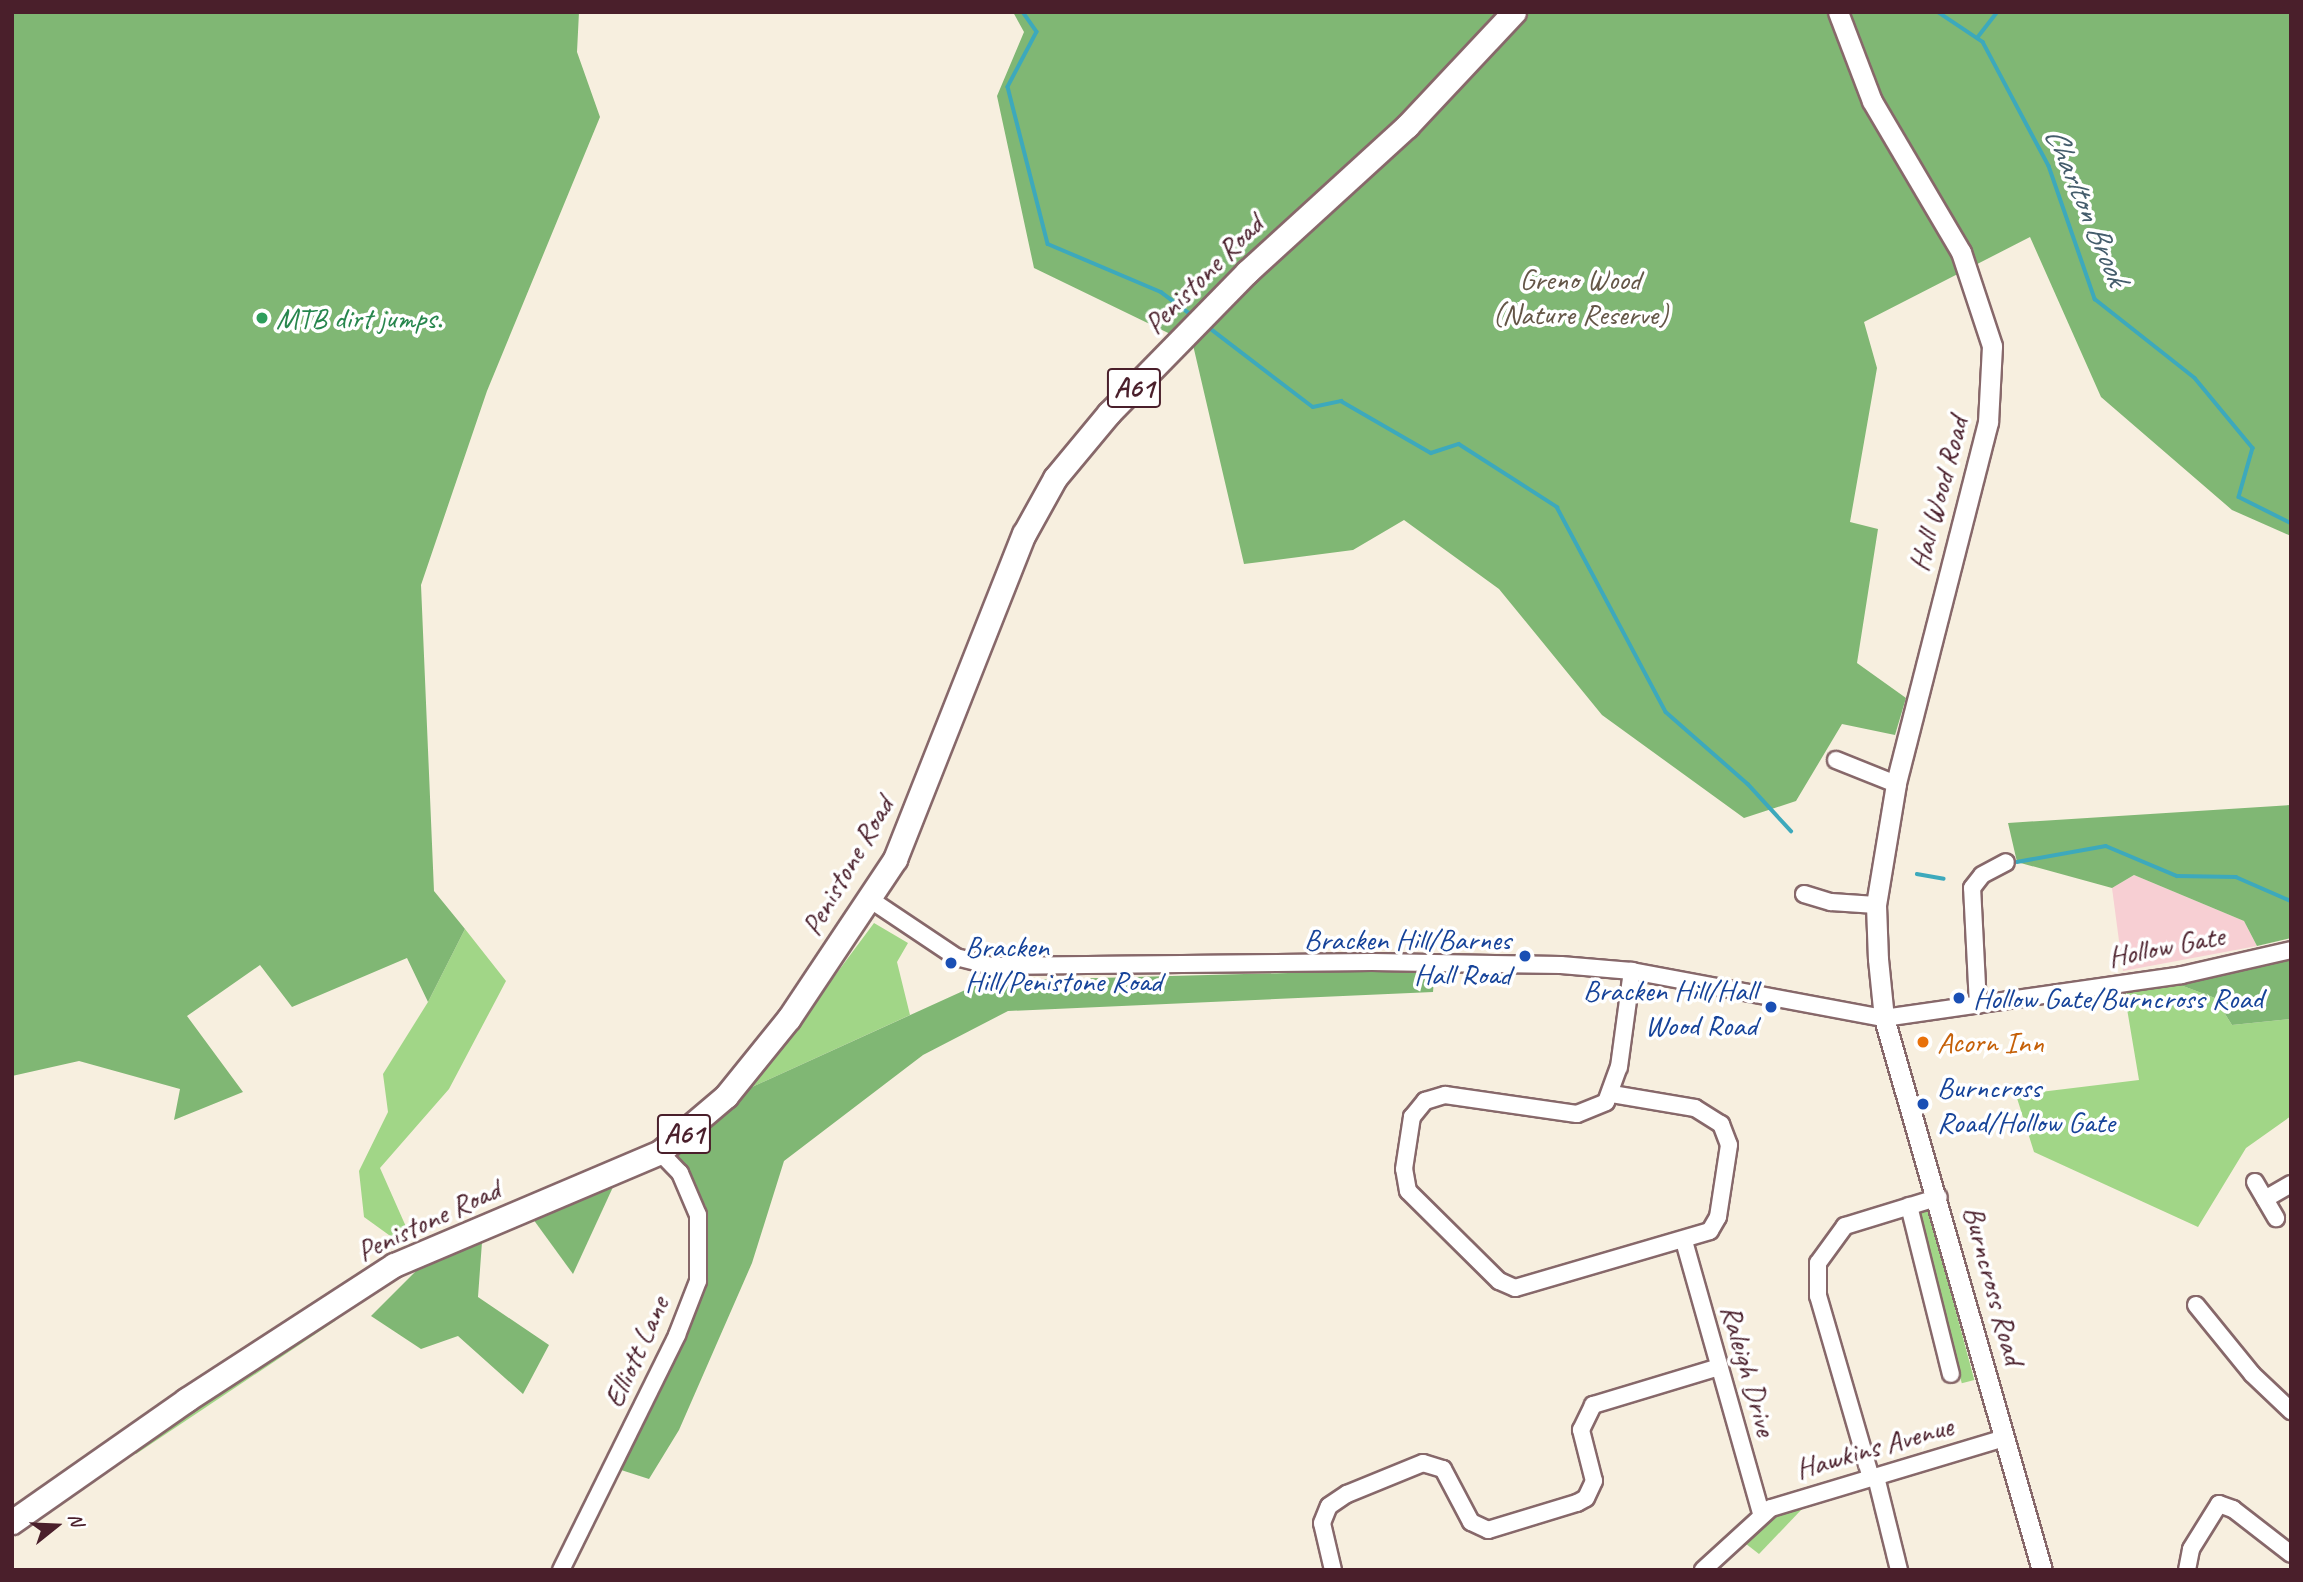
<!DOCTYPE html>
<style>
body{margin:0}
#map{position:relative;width:2303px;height:1582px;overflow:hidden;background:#f7efdf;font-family:Caveat,sans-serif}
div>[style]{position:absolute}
.built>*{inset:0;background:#f7cfd3}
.green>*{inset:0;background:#a1d687;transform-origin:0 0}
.forest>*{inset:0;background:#80b774}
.stream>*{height:3.5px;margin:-1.75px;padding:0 1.75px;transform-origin:1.75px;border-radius:1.75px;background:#3da9bc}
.roads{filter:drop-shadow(2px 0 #87686a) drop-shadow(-2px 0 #87686a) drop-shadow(0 2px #87686a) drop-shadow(0 -2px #87686a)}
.minor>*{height:16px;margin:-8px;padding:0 8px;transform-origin:8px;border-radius:8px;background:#fff}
.major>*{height:19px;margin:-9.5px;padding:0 9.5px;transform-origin:9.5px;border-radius:9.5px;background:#fff}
.highway>*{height:23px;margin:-11.5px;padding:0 11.5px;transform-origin:11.5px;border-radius:11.5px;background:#fff}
.dots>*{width:19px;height:19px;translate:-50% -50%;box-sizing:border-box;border:4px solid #fff;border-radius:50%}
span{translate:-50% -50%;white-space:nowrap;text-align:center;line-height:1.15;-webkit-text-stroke:7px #fff;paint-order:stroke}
.shield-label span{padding:2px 5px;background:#fff;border:2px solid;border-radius:5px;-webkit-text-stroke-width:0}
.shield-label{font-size:28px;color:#4a1f2b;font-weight:700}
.street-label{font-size:30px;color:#4a1f2b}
.park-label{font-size:30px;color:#645647}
.leisure-label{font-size:30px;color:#27864d}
.left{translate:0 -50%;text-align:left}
.transit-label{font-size:30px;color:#164399}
.right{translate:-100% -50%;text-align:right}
.food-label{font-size:30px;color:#c56008}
.water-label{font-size:32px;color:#445d6c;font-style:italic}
.frame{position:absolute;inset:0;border:14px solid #4a1f2b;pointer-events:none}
.north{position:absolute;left:21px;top:1491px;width:70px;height:70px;-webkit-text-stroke:5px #fff;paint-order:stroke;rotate:72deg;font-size:19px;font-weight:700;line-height:28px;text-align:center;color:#4a1f2b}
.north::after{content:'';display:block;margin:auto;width:24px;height:32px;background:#4a1f2b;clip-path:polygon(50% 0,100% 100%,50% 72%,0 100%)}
</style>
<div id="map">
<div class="built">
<div style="clip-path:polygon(2134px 875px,2244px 921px,2257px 946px,2123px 971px,2112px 888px)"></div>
</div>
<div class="green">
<div style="clip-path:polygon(874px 923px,908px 943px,897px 962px,910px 1015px,752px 1087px)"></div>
<div style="clip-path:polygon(465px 929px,506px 981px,449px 1089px,380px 1168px,411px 1238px,400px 1243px,364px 1217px,359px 1171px,388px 1112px,383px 1074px,428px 1002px)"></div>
<div style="clip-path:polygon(2175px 983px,2215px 998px,2232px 1025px,2291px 1019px,2291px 1116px,2246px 1148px,2198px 1227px,2034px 1152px,2016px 1095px,2139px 1080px,2124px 991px)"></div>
<div style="left:1928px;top:1207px;width:179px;height:13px;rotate:75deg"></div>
<div style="clip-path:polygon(338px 1313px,335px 1321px,136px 1454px,133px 1451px)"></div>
<div style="clip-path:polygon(1796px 1507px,1803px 1508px,1759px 1554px,1741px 1540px,1762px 1520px)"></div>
</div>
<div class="forest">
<div style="clip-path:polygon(12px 12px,579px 12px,577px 52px,600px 117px,487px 391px,421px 585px,434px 891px,465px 929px,428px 1002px,407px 958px,292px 1007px,260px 965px,187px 1016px,243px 1092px,174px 1120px,180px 1089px,79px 1061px,12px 1076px)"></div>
<div style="clip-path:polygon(1013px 12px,2291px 12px,2291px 536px,2232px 510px,2101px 397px,2030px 237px,1864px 322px,1877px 368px,1850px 522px,1878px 529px,1857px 663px,1906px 698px,1895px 735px,1842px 724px,1796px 801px,1744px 818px,1602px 715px,1499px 589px,1404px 520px,1353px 550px,1244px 564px,1193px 345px,1034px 268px,997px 96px,1024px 32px)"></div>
<div style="clip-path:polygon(2291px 805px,2291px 938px,2257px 946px,2244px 921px,2134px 875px,2112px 888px,2017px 862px,2008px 823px)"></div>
<div style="clip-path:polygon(2291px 953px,2291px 1019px,2232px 1025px,2215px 998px,2175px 983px)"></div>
<div style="clip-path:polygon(1435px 969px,1433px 992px,1008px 1011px,923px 1055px,784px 1161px,752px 1263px,679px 1430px,649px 1479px,618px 1469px,682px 1344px,704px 1280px,706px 1207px,675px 1154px,752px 1087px,985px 981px)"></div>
<div style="clip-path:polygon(613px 1187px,573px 1274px,533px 1219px)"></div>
<div style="clip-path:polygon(482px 1242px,478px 1297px,549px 1345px,523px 1394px,458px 1336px,421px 1349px,371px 1316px,419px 1268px)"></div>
</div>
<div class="stream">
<div style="left:1023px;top:12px;width:24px;rotate:55deg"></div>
<div style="left:1037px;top:32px;width:62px;rotate:117.8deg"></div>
<div style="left:1008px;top:87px;width:162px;rotate:75.7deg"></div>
<div style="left:1048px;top:244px;width:123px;rotate:23deg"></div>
<div style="left:1161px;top:292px;width:39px;rotate:37deg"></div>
<div style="left:1938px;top:12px;width:54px;rotate:33.7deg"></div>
<div style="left:1983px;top:42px;width:140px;rotate:62deg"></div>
<div style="left:2049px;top:166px;width:141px;rotate:70.9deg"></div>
<div style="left:2095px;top:299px;width:127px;rotate:38.3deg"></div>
<div style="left:2195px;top:378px;width:91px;rotate:50.4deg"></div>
<div style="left:2253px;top:448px;width:51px;rotate:105.9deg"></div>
<div style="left:2239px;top:497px;width:58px;rotate:26.6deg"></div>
<div style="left:1977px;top:38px;width:33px;rotate:-52deg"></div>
<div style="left:1207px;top:326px;width:133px;rotate:37.4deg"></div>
<div style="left:1313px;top:407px;width:29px;rotate:-12deg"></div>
<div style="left:1341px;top:401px;width:104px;rotate:30deg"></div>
<div style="left:1431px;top:453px;width:29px;rotate:-18deg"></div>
<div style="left:1459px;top:444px;width:117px;rotate:32.7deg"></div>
<div style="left:1557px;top:507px;width:232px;rotate:62deg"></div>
<div style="left:1666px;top:712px;width:109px;rotate:41.3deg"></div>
<div style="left:1748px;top:784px;width:64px;rotate:47.5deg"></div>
<div style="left:2017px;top:862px;width:90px;rotate:-10.2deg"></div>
<div style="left:2106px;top:846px;width:77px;rotate:22.9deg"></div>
<div style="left:2177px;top:876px;width:59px;rotate:1deg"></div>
<div style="left:2236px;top:877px;width:60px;rotate:23.6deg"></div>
<div style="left:1917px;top:874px;width:27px;rotate:10deg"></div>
</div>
<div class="roads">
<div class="minor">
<div style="left:1836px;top:760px;width:65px;rotate:21.8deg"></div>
<div style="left:1804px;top:894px;width:28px;rotate:17deg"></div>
<div style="left:1831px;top:902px;width:45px;rotate:3.8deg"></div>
<div style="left:871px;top:900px;width:102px;rotate:33.8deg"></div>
<div style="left:956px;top:957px;width:37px;rotate:14deg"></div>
<div style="left:992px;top:966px;width:380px;rotate:-0.6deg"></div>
<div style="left:1372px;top:962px;width:189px;rotate:0.9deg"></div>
<div style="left:1561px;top:965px;width:71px;rotate:4.8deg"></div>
<div style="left:1632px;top:971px;width:256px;rotate:10.6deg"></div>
<div style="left:1884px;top:1018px;width:301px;rotate:-8.2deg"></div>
<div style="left:2182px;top:975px;width:112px;rotate:-12.9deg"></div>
<div style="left:1978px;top:1005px;width:117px;rotate:-92.9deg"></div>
<div style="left:1972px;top:888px;width:16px;rotate:-52deg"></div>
<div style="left:1982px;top:875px;width:27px;rotate:-28deg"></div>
<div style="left:1612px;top:1094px;width:84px;rotate:9.6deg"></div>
<div style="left:1695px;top:1108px;width:31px;rotate:32deg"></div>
<div style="left:1721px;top:1124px;width:22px;rotate:69deg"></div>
<div style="left:1729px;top:1145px;width:73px;rotate:98.7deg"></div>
<div style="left:1718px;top:1217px;width:16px;rotate:120deg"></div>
<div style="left:1710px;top:1231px;width:203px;rotate:163.7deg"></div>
<div style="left:1515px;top:1288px;width:17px;rotate:-156deg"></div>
<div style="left:1499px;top:1281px;width:128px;rotate:-135.3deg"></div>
<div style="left:1408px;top:1191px;width:22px;rotate:-100deg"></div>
<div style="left:1404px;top:1169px;width:53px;rotate:-81.3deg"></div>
<div style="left:1412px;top:1117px;width:21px;rotate:-51deg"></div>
<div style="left:1425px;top:1101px;width:21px;rotate:-17deg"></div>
<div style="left:1445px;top:1095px;width:133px;rotate:8.2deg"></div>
<div style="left:1577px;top:1114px;width:31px;rotate:-22deg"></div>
<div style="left:1606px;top:1102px;width:37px;rotate:-70deg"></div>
<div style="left:1619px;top:1067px;width:97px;rotate:-82.3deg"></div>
<div style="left:2255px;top:1182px;width:42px;rotate:59.7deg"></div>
<div style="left:2265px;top:1199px;width:30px;rotate:-30deg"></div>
<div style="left:1909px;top:1206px;width:173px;rotate:76deg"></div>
<div style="left:1684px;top:1241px;width:284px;rotate:74.2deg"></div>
<div style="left:2196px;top:1305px;width:89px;rotate:50.9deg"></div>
<div style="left:2252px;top:1374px;width:54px;rotate:43.5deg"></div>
<div style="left:1876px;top:1477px;width:96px;rotate:76.1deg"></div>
<div style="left:1871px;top:1478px;width:190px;rotate:-106.2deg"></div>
<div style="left:1818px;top:1296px;width:33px;rotate:-90deg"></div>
<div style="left:1818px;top:1263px;width:46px;rotate:-53.9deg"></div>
<div style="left:1845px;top:1226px;width:98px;rotate:-17.1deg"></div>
<div style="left:561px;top:1570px;width:262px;rotate:-63.7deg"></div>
<div style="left:677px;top:1335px;width:58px;rotate:-68.7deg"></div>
<div style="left:698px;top:1281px;width:66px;rotate:-90deg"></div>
<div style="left:698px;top:1215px;width:46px;rotate:-113.2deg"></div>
<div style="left:680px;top:1173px;width:29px;rotate:-134deg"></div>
<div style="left:1333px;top:1570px;width:48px;rotate:-103.2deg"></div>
<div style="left:1322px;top:1523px;width:18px;rotate:-68deg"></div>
<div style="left:1329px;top:1506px;width:22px;rotate:-34deg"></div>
<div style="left:1347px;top:1494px;width:82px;rotate:-22.2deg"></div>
<div style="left:1423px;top:1463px;width:21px;rotate:17deg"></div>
<div style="left:1443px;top:1469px;width:60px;rotate:62.2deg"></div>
<div style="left:1471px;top:1522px;width:19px;rotate:25deg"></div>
<div style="left:1488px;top:1530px;width:93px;rotate:-16.9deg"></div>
<div style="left:1577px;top:1503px;width:10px;rotate:-29deg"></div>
<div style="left:1586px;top:1498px;width:19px;rotate:-65deg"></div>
<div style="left:1594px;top:1481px;width:53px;rotate:-104.3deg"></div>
<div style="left:1581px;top:1430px;width:28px;rotate:-64deg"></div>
<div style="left:1593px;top:1405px;width:132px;rotate:-16.8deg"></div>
<div style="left:1703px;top:1570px;width:92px;rotate:-42.4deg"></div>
<div style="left:1771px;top:1508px;width:244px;rotate:-16.7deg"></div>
<div style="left:2187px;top:1570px;width:21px;rotate:-79deg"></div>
<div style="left:2191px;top:1549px;width:53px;rotate:-58.1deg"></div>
<div style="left:2219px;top:1504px;width:15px;rotate:20deg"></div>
<div style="left:2233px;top:1509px;width:73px;rotate:37.8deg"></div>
</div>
<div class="major">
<div style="left:1838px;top:12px;width:95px;rotate:69.1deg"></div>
<div style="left:1872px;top:101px;width:175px;rotate:59.5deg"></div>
<div style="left:1961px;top:252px;width:99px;rotate:71.7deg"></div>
<div style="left:1992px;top:346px;width:76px;rotate:93deg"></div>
<div style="left:1988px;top:422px;width:374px;rotate:104.3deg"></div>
<div style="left:1896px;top:784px;width:123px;rotate:99.4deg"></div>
<div style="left:1876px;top:905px;width:54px;rotate:87.9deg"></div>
<div style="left:1878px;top:959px;width:59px;rotate:84.2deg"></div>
<div style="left:1884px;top:1018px;width:574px;rotate:74.03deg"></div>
</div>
<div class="highway">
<div style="left:12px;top:1522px;width:213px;rotate:-35deg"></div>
<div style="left:186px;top:1400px;width:248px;rotate:-33deg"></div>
<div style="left:394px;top:1265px;width:289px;rotate:-23deg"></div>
<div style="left:660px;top:1152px;width:87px;rotate:-40.3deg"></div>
<div style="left:726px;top:1096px;width:100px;rotate:-51.1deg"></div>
<div style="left:789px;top:1018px;width:191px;rotate:-56.3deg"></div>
<div style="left:895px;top:859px;width:350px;rotate:-68.4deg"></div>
<div style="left:1024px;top:534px;width:64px;rotate:-61deg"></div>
<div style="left:1055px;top:478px;width:85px;rotate:-50.3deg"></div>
<div style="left:1109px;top:413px;width:197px;rotate:-45.6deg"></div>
<div style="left:1247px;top:272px;width:217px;rotate:-42.4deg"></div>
<div style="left:1407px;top:126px;width:156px;rotate:-46.8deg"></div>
</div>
</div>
<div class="dots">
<div style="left:262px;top:318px;background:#2e9e5b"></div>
<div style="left:1525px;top:956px;background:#1a4fb4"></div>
<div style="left:951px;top:963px;background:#1a4fb4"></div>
<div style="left:1959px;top:998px;background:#1a4fb4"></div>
<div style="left:1771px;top:1007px;background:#1a4fb4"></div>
<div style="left:1923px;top:1042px;background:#e8710a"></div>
<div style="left:1923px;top:1104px;background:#1a4fb4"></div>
</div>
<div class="shield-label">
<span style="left:1134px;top:388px">A61</span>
<span style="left:684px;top:1134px">A61</span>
</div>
<div class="street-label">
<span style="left:1203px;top:274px;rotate:-45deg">Penistone Road</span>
<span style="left:1938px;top:494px;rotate:-75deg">Hall Wood Road</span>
<span style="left:847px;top:866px;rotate:-60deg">Penistone Road</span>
<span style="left:2166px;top:946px;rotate:-11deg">Hollow Gate</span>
<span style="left:428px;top:1220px;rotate:-25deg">Penistone Road</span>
<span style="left:1994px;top:1285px;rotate:75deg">Burncross Road</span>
<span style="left:636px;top:1352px;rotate:-66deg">Elliott Lane</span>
<span style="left:1749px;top:1370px;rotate:74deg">Raleigh Drive</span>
<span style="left:1874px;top:1447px;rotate:-16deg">Hawkins Avenue</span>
</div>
<div class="park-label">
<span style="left:1580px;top:296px">Greno Wood<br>(Nature Reserve)</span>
</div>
<div class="leisure-label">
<span class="left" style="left:276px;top:318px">MTB dirt jumps.</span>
</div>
<div class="transit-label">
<span class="right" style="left:1511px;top:956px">Bracken Hill/Barnes<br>Hall Road</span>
<span class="left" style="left:965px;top:963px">Bracken<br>Hill/Penistone Road</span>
<span class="right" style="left:1757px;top:1007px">Bracken Hill/Hall<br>Wood Road</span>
<span class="left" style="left:1973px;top:998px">Hollow Gate/Burncross Road</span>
<span class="left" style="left:1937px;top:1104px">Burncross<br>Road/Hollow Gate</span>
</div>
<div class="food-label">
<span class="left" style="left:1937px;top:1042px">Acorn Inn</span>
</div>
<div class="water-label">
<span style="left:2086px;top:206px;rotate:67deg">Charlton Brook</span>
</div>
<div class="frame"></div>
<div class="north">N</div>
</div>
